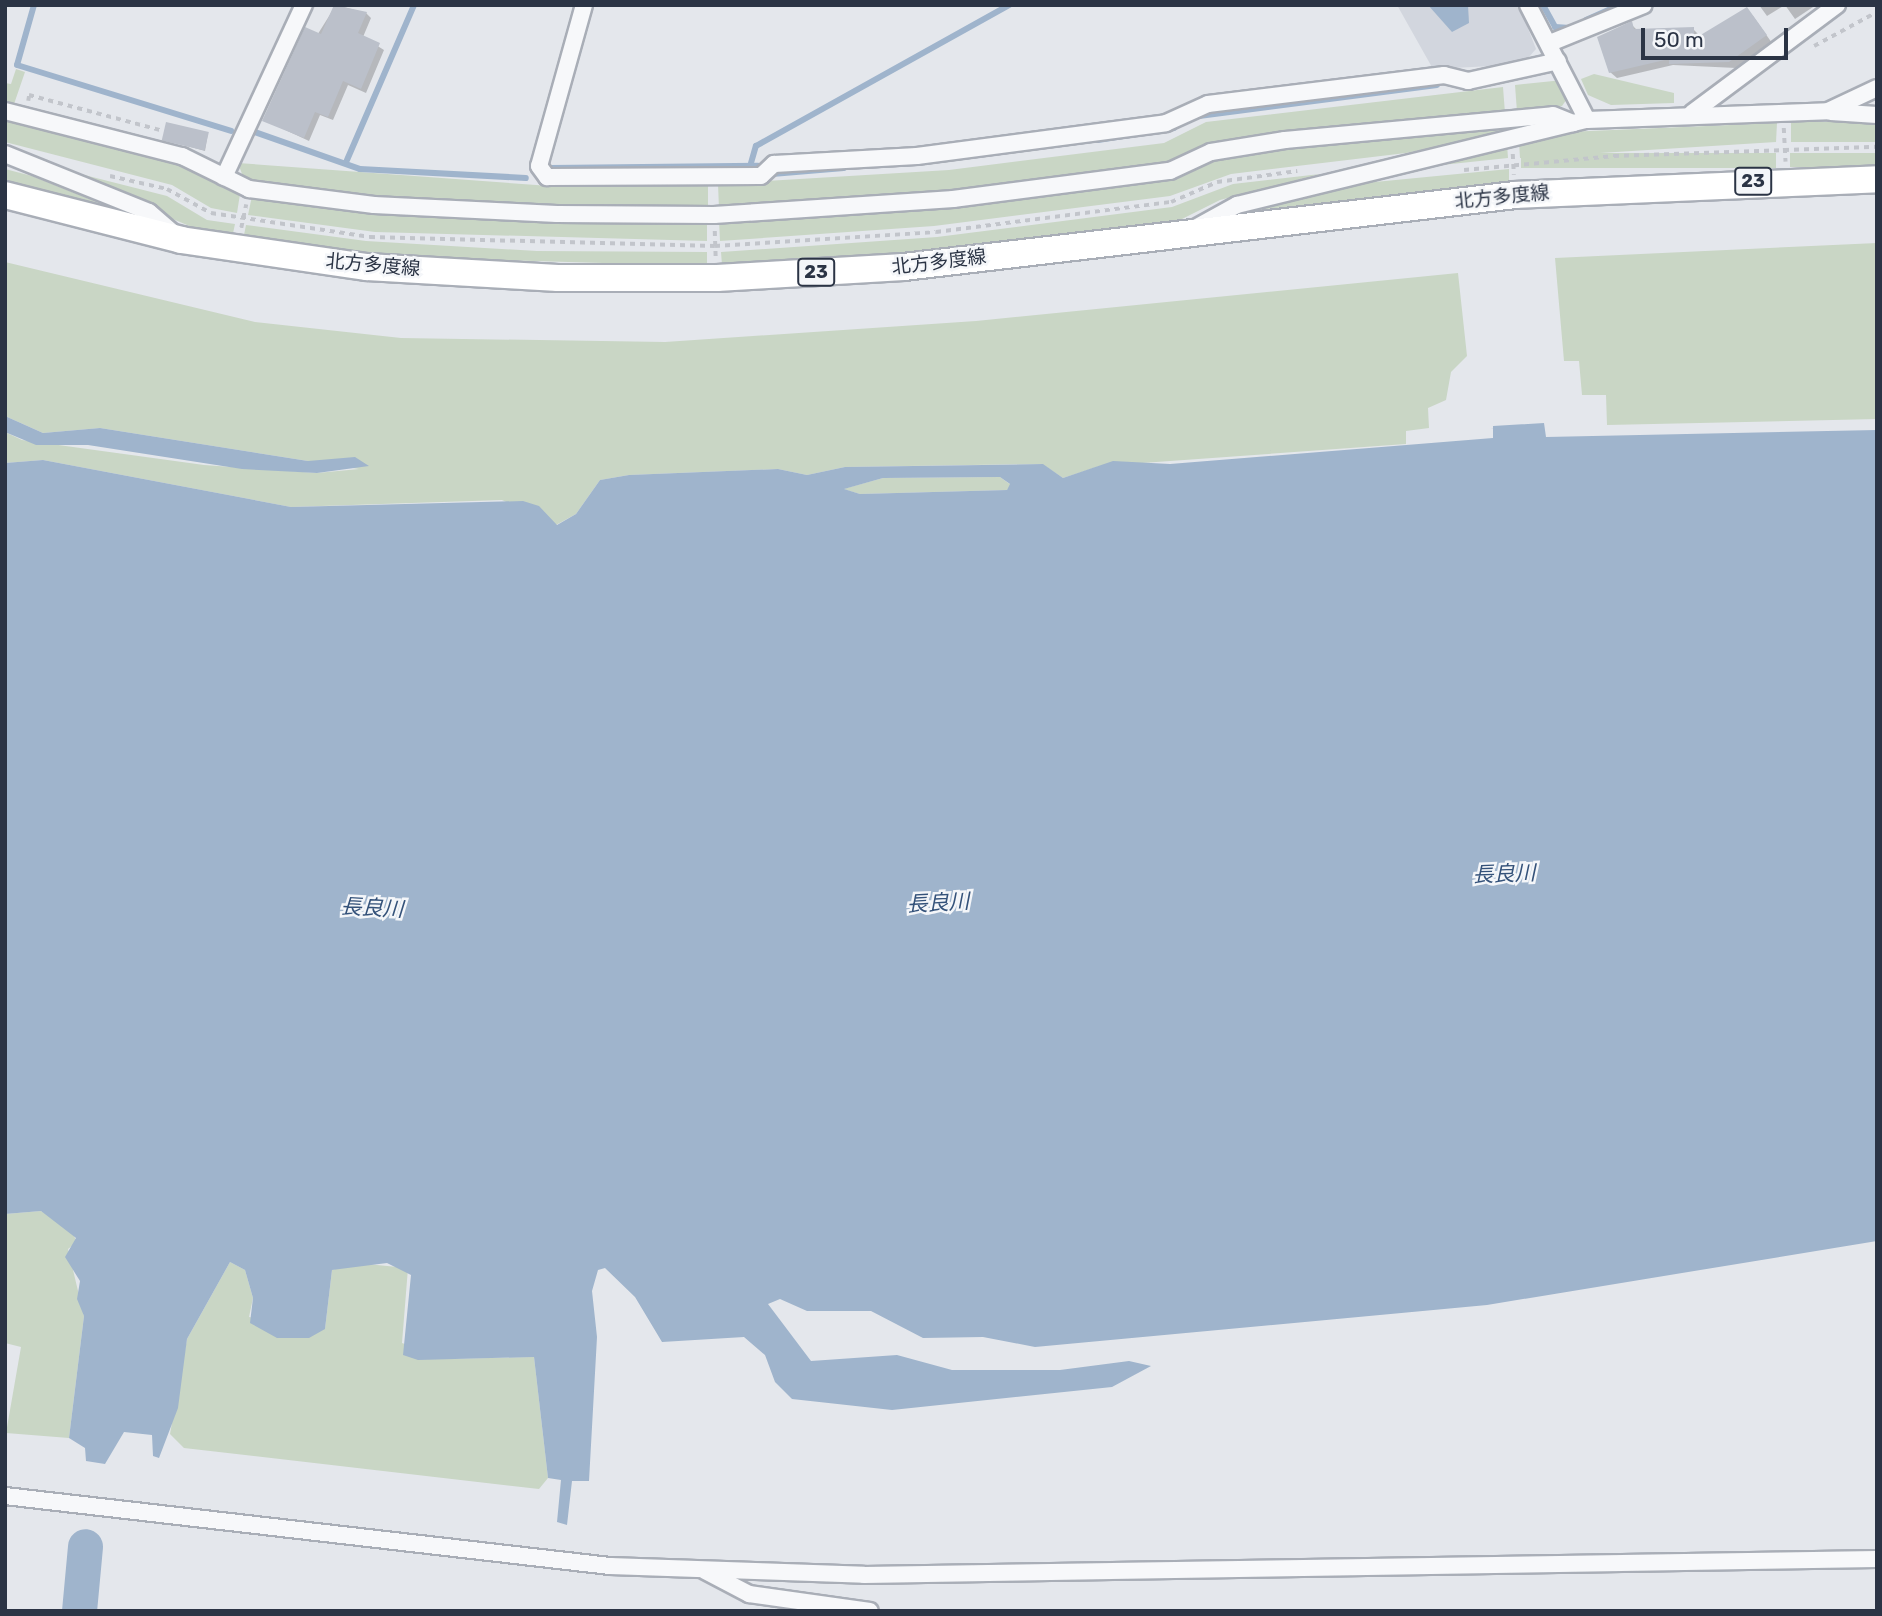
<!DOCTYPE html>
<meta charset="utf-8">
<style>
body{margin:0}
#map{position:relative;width:1882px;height:1616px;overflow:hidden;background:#e4e7ec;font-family:Rubik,"Noto Sans JP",sans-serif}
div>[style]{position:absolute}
.built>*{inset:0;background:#d2d6de}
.green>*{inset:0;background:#c9d6c5;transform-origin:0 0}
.water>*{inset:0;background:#9fb4cc}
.shadow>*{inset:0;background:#0003}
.stream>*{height:6px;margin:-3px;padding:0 3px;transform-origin:3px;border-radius:3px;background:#9fb4cc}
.river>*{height:35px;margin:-17.5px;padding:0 17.5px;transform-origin:17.5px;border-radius:17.5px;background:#9fb4cc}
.building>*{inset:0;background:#bbc0ca;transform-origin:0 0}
.path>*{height:3.5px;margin-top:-1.75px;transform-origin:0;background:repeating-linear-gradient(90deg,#c2c5cb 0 5px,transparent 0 10px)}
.roads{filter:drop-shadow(2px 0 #a9aeb7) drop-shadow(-2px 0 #a9aeb7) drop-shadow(0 2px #a9aeb7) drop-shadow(0 -2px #a9aeb7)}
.street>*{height:16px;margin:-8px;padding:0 8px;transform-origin:8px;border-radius:8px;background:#f7f8fa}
.primary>*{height:26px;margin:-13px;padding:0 13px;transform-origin:13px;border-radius:13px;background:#fff}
span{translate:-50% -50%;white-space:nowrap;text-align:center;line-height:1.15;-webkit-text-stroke:5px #f4f6f9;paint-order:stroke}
.shield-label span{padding:2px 5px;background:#f4f6f9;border:2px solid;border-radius:5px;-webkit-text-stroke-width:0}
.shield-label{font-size:18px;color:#2b3445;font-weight:700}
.street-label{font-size:19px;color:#2b3445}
.water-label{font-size:21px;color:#34527a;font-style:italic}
.frame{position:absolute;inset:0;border:7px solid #2b3445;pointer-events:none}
.scale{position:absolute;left:1641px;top:28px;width:147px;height:32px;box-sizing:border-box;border:4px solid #2b3445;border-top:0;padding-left:9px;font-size:21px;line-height:24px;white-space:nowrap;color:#2b3445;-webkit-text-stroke:5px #f4f6f9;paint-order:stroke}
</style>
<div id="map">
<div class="built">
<div style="clip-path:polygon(1397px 5px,1519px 5px,1536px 49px,1528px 58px,1492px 66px,1433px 69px)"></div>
</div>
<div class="green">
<div style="clip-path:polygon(16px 69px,25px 72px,13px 107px,5px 104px,5px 83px,11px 84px)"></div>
<div style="clip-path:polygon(1594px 74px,1674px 93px,1674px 103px,1611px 105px,1588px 95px,1581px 79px)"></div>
<div style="clip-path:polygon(1563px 80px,1569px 96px,1562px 106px,1517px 112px,1515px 85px)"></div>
<div style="clip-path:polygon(1503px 87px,1505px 113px,1165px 166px,952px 193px,719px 209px,718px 184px,949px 170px,1164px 143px,1206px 122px)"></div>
<div style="clip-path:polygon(5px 119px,180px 165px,240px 194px,237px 213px,211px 208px,172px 185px,5px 142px)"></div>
<div style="left:1791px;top:122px;width:86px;height:20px"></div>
<div style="clip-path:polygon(1777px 123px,1776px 142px,1520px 158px,1519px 141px,1566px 132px)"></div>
<div style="clip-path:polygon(1505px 124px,1506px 132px,1406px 153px,1231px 174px,1170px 196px,934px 226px,720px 241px,719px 220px,956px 204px,1284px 146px)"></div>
<div style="clip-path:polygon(1507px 144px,1508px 158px,1404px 169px)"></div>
<div style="left:1776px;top:153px;width:15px;height:255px;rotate:90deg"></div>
<div style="left:1790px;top:153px;width:87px;height:14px"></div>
<div style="clip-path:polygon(238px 163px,564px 187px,708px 184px,708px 209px,375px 198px,245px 182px)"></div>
<div style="clip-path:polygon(45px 165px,167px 196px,207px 220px,235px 224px,232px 238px,206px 233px)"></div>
<div style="clip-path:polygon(5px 169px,32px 176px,144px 221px,5px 183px)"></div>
<div style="clip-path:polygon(1509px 169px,1509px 183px,1239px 212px,1344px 185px)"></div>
<div style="clip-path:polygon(1320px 174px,1220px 200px,1180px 220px,942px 250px,722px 265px,721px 252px,937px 237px,1172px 207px,1233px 184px)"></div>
<div style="clip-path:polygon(252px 196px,707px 221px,707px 241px,375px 232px,248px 215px)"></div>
<div style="clip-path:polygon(246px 225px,366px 241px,537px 251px,707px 252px,707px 266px,368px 256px,243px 240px)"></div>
<div style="clip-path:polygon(1877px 243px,1877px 419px,1607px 425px,1606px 395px,1582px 395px,1579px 361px,1564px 361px,1555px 258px)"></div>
<div style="clip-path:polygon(5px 262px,255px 322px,401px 338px,665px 342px,976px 321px,1458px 273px,1467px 356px,1451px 372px,1446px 400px,1428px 408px,1429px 428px,1406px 431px,1406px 444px,1100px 466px,1063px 478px,1042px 464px,845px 467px,807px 475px,778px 469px,629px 475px,600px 480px,576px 514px,556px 525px,502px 500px,291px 507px,43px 460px,5px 463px,5px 432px,22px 440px,204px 465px,317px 473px,359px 469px,100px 428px,43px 433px,5px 416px)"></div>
<div style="clip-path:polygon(1000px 477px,1011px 485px,1007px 490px,860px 494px,843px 489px,883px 478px)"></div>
<div style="clip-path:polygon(41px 1211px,70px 1228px,77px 1242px,68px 1249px,84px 1316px,69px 1438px,6px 1433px,21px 1347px,5px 1343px,5px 1214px)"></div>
<div style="clip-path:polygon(230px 1262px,245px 1270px,253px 1298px,249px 1317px,325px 1329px,332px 1270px,356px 1263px,408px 1268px,402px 1343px,448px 1359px,534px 1357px,548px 1478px,539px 1489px,184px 1448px,170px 1434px,187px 1339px)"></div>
</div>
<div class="water">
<div style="clip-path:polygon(1428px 5px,1468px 5px,1469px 23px,1452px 32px)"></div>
<div style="clip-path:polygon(5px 416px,43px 433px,100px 428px,308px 461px,355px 457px,369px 466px,317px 473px,242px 469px,88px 445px,36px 445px,5px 432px)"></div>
<div style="clip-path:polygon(evenodd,1544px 423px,1546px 437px,1877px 430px,1877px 1241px,1487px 1305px,1035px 1347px,983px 1337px,923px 1338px,871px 1311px,807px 1311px,780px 1299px,768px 1304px,811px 1361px,897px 1355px,952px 1370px,1060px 1370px,1129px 1361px,1151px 1366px,1112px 1387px,892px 1410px,792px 1399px,775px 1382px,765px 1355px,744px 1337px,662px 1342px,635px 1297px,605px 1268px,598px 1270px,592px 1291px,597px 1337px,589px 1481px,572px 1481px,567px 1525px,557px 1522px,561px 1480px,548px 1478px,534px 1357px,418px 1360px,403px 1355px,411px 1275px,387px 1263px,332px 1270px,325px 1329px,309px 1338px,277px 1338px,250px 1323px,253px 1298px,245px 1270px,230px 1262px,187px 1339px,178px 1408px,159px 1458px,153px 1456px,152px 1435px,124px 1432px,105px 1464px,86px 1461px,85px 1448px,69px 1438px,84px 1316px,77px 1299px,80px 1281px,65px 1257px,76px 1238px,41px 1211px,5px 1214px,5px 463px,43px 460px,291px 507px,523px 501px,539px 506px,557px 525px,576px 514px,600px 480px,629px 475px,778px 469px,807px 475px,845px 467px,1043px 464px,1063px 478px,1113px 461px,1170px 464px,1493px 438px,1493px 426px,1544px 423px,1000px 477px,1010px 484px,1007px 490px,860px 494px,844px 489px,883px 478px,1000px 477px)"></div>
</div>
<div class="shadow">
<div style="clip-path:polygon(336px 5px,366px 13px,371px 18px,363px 37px,384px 50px,366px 93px,348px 85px,333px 120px,320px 115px,309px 141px,264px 120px)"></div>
<div style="clip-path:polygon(1759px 5px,1816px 5px,1795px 19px,1785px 5px,1767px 16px)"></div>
<div style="clip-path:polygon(1753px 16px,1772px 43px,1736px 68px,1673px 65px,1617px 78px,1610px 72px,1631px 24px,1638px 31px,1693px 29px,1701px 37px)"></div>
<div style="clip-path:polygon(208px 133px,205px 151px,162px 139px)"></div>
</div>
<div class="stream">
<div style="left:34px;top:5px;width:62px;rotate:105.8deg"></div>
<div style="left:17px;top:65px;width:224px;rotate:17.1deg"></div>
<div style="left:1543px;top:5px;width:25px;rotate:61deg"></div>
<div style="left:1555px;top:27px;width:15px;rotate:4deg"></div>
<div style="left:1586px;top:20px;width:36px;rotate:-24deg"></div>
<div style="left:1199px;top:116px;width:240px;rotate:-7.4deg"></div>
<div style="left:252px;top:131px;width:114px;rotate:19.4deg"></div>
<div style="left:360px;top:169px;width:166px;rotate:3.1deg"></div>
<div style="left:1098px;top:140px;width:77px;rotate:-9deg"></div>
<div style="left:347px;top:160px;width:169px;rotate:-66.6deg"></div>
<div style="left:751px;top:163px;width:18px;rotate:-74deg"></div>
<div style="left:756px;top:146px;width:290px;rotate:-29.1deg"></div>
<div style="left:551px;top:168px;width:207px;rotate:-0.6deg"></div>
<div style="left:772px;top:174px;width:72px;rotate:-4.8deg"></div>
</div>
<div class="river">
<div style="left:79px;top:1611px;width:65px;rotate:-84.7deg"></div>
</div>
<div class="building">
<div style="clip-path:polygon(334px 5px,367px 12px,358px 33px,380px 43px,361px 89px,343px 81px,328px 117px,315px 112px,304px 138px,262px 121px,305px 27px,321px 34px)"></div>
<div style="clip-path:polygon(1747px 7px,1767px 35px,1729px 62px,1669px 64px,1669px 59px,1609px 73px,1597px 37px,1632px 21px,1634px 29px,1694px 27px,1694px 39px)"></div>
<div style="left:166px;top:122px;width:44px;height:19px;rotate:13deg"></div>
</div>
<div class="path">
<div style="left:1814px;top:46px;width:72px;rotate:-28.4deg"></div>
<div style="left:28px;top:101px;width:6px;rotate:-81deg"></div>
<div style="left:29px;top:95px;width:136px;rotate:15deg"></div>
<div style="left:1784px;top:128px;width:34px;rotate:87deg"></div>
<div style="left:1513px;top:154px;width:21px;rotate:87deg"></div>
<div style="left:1464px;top:170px;width:151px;rotate:-5.3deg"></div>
<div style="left:1614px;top:156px;width:263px;rotate:-2deg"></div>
<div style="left:110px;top:176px;width:58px;rotate:12.8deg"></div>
<div style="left:167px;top:189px;width:50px;rotate:28.6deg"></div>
<div style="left:211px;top:213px;width:161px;rotate:8.6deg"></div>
<div style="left:370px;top:237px;width:345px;rotate:1.5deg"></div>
<div style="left:715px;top:246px;width:221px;rotate:-3.6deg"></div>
<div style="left:936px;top:232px;width:237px;rotate:-7.3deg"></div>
<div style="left:1171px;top:202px;width:50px;rotate:-23.5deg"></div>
<div style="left:1217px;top:182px;width:81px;rotate:-7.8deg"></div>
<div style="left:241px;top:228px;width:24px;rotate:-78deg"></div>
<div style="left:715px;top:231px;width:27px;rotate:88deg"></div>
</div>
<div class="roads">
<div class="street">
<div style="left:584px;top:5px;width:167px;rotate:105.6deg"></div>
<div style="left:539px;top:166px;width:14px;rotate:54deg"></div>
<div style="left:547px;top:177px;width:214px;rotate:-0.3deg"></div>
<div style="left:761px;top:176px;width:18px;rotate:-43deg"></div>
<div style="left:774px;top:164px;width:143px;rotate:-3.2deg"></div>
<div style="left:917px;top:156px;width:251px;rotate:-7.5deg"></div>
<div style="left:1166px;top:123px;width:46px;rotate:-24.3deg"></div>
<div style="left:1208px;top:104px;width:238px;rotate:-7deg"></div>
<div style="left:1444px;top:75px;width:25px;rotate:14deg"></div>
<div style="left:1468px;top:81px;width:92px;rotate:-12.5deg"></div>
<div style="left:1528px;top:5px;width:129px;rotate:62.8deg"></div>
<div style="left:1550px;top:43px;width:101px;rotate:-22deg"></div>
<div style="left:5px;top:111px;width:183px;rotate:14.3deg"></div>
<div style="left:182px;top:156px;width:75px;rotate:26.2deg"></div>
<div style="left:249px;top:189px;width:126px;rotate:7.3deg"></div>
<div style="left:374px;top:205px;width:183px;rotate:2.8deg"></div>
<div style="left:557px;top:214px;width:157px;rotate:0.4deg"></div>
<div style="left:714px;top:215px;width:240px;rotate:-3.8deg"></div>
<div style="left:953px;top:199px;width:219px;rotate:-7.4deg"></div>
<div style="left:1170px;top:171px;width:45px;rotate:-24.9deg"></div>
<div style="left:1211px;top:152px;width:75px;rotate:-9.2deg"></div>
<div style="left:1285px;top:140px;width:269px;rotate:-5.3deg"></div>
<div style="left:1553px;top:115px;width:22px;rotate:22deg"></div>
<div style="left:1831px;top:112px;width:46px;rotate:3.7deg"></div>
<div style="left:1692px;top:113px;width:181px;rotate:-36.7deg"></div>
<div style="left:5px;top:154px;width:155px;rotate:21.9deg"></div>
<div style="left:149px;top:212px;width:33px;rotate:41deg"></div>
<div style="left:224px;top:177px;width:190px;rotate:-65.1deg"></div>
<div style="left:1197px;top:227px;width:46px;rotate:-28.8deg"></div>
<div style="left:1237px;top:205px;width:360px;rotate:-13.7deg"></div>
<div style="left:1587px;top:120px;width:241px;rotate:-2.1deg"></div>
<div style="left:1828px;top:111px;width:54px;rotate:-25.1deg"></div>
<div style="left:5px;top:1496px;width:609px;rotate:6.6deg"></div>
<div style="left:610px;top:1566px;width:254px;rotate:2deg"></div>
<div style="left:864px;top:1575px;width:1013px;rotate:-0.9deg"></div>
<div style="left:705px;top:1571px;width:50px;rotate:27.6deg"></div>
<div style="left:749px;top:1594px;width:122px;rotate:8deg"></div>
</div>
<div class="primary">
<div style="left:5px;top:195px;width:182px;rotate:14.3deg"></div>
<div style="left:181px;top:240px;width:188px;rotate:8.3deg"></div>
<div style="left:367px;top:267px;width:191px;rotate:3.3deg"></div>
<div style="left:558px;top:278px;width:159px"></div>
<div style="left:717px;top:278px;width:187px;rotate:-3.4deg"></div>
<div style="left:904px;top:267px;width:615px;rotate:-6.72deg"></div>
<div style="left:1515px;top:195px;width:362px;rotate:-2.5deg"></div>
</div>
</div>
<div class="shield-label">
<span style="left:1753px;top:181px">23</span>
<span style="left:816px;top:272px">23</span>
</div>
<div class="street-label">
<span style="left:1502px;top:197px;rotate:-6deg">北方多度線</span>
<span style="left:939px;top:262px;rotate:-7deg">北方多度線</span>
<span style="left:373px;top:265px;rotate:5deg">北方多度線</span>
</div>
<div class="water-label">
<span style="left:1504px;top:874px;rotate:-2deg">長良川</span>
<span style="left:938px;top:903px;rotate:-3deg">長良川</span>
<span style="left:372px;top:908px;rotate:3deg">長良川</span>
</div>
<div class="frame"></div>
<div class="scale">50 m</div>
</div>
